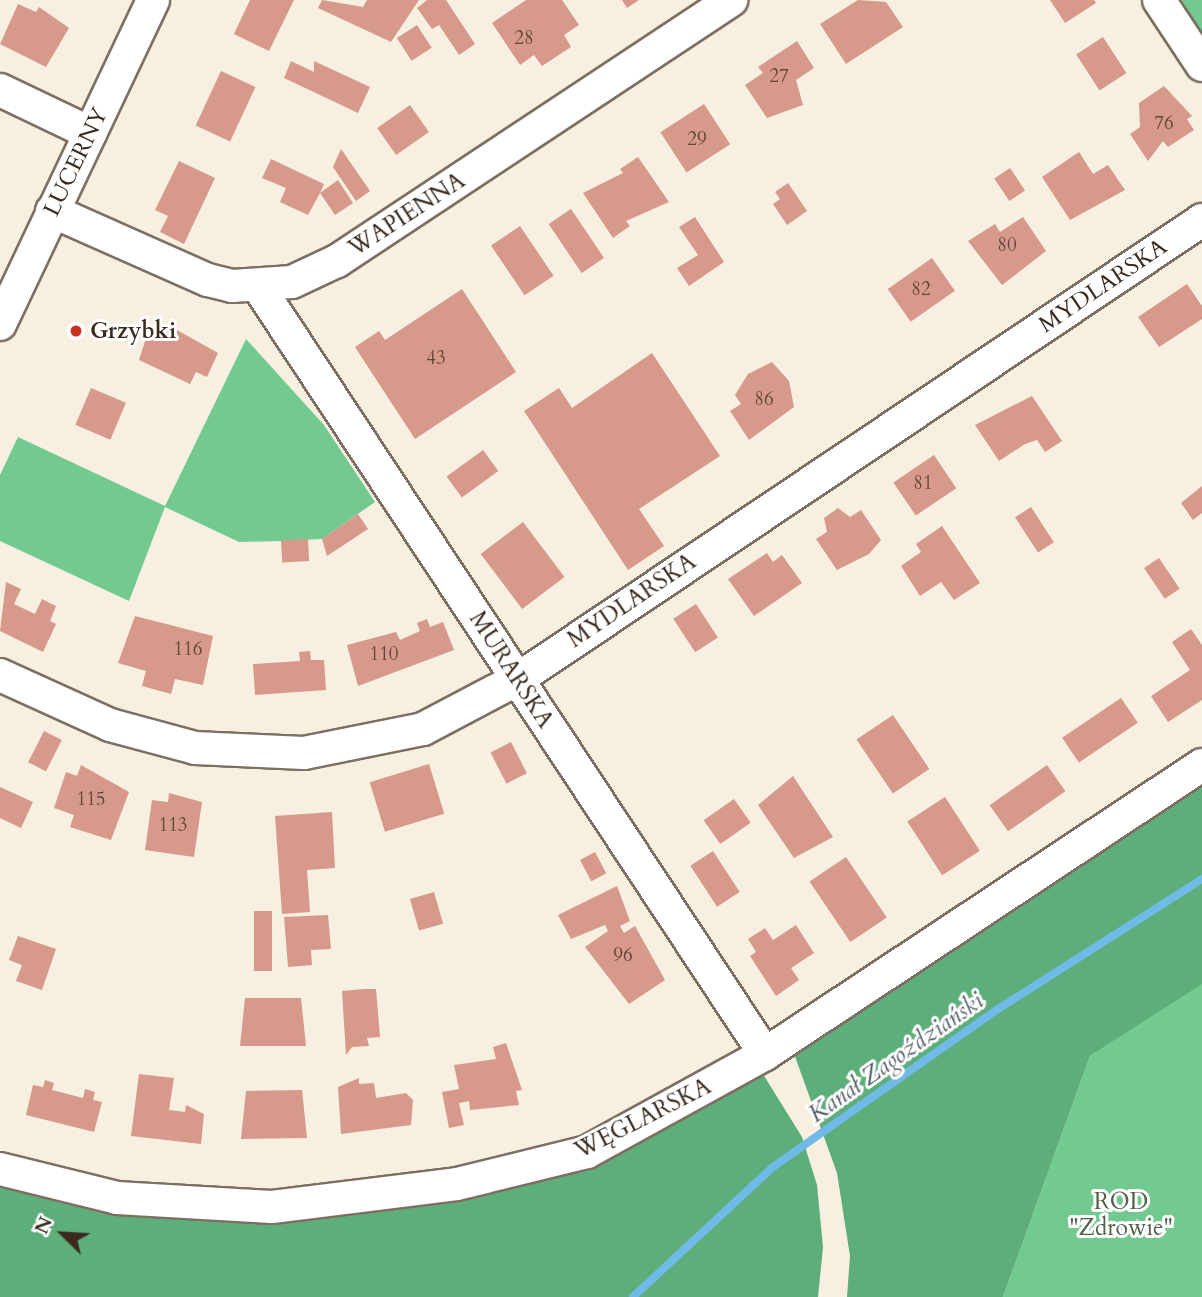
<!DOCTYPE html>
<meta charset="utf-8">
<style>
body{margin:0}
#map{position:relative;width:1202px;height:1297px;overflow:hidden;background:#f7efdf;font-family:Cardo,serif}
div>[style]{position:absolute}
.green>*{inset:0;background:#72ca90}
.forest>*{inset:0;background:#5dae7a}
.stream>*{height:8px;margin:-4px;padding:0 4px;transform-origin:4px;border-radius:4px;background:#70bae8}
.building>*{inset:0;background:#d6998b;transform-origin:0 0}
.roads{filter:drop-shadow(2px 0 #7d6f62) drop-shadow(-2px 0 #7d6f62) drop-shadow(0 2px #7d6f62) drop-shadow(0 -2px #7d6f62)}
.minor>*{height:32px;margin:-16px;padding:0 16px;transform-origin:16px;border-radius:16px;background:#fff}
.dots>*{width:19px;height:19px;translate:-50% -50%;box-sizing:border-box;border:4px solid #fff;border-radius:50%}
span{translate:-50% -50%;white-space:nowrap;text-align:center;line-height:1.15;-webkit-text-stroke:6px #fff;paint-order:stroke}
.number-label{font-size:19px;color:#624639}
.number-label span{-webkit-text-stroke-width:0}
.street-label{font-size:23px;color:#3b2a1e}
.poi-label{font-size:23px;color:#3b2a1e;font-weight:700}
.left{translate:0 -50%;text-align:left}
.park-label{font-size:23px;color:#4e6246}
.water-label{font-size:24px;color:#4e5c65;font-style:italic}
.north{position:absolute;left:28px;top:1199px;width:70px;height:70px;-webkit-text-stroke:5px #fff;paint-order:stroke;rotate:294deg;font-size:19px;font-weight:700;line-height:28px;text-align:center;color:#3b2a1e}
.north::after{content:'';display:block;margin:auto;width:24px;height:32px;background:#3b2a1e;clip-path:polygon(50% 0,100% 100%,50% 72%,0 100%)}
</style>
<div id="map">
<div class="green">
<div style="clip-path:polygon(1181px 0,1202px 0,1202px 33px)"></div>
<div style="clip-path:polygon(246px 339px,324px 425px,375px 502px,322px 539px,281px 541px,239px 542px,165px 507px,129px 601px,0 541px,0 475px,18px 437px,165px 506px)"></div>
<div style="clip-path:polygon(1202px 983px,1202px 1297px,1003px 1297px,1090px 1056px)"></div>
</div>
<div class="forest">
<div style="clip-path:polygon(1202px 768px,1202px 984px,1090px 1056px,1003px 1297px,847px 1297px,850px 1256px,837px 1173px,793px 1051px)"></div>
<div style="clip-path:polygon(761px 1071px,802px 1137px,817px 1185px,823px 1247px,818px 1297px,0 1297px,0 1162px,73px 1191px,272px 1207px,587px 1152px)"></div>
</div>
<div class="stream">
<div style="left:633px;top:1297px;width:191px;rotate:-42.9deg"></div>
<div style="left:773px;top:1167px;width:271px;rotate:-35.1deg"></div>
<div style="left:995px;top:1011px;width:246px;rotate:-32.5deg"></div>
</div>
<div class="building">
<div style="clip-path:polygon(250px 0,294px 0,269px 51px,234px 34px)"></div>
<div style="clip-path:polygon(322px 0,363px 7px,367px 0,419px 0,391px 42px,318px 8px)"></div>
<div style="clip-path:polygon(427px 0,446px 0,475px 44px,459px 55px,439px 25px,432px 29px,417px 8px)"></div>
<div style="clip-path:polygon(526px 0,562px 0,579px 25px,564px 35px,571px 47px,542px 66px,534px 55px,520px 65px,492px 23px)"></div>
<div style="clip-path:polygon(622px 0,639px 0,627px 8px)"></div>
<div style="clip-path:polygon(858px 0,886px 2px,903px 27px,846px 64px,820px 24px)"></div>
<div style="clip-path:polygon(1050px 0,1094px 0,1096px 3px,1065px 23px)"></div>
<div style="clip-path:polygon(18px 4px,36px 12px,39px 7px,69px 28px,46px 67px,0 44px)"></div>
<div style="left:417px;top:25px;width:27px;height:24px;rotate:57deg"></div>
<div style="left:1103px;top:37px;width:43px;height:32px;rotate:57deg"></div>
<div style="clip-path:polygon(797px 41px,814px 68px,796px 80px,803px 105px,767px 118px,745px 85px,763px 73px,758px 67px)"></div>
<div style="clip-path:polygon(291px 61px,314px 72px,314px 61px,370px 87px,358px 113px,284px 78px)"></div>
<div style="left:221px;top:71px;width:38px;height:60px;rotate:25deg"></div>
<div style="clip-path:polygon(1164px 86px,1192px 116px,1187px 119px,1194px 130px,1168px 147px,1163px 141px,1148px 161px,1130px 134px,1140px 127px,1139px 103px)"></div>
<div style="left:704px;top:104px;width:48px;height:52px;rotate:57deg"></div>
<div style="left:410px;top:105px;width:33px;height:40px;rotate:55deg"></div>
<div style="clip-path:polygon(341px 149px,370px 191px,356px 201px,333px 167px)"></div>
<div style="clip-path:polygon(1079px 152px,1093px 174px,1108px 165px,1125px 190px,1070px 220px,1042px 177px)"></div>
<div style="clip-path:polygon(638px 157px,669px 202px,626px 221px,630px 226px,613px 238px,583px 193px,623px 173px,620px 169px)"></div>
<div style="clip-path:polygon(271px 159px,324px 184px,320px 193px,338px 180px,353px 203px,335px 215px,320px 193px,308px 215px,280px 202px,286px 188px,262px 178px)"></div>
<div style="clip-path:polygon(179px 161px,215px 178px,184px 244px,160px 232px,168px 216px,155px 210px)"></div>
<div style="left:1010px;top:168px;width:27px;height:19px;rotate:56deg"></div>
<div style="clip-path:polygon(788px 183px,807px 211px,787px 225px,773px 204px,780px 199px,775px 192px)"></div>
<div style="left:571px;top:209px;width:59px;height:27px;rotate:56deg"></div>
<div style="clip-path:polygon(695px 217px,724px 262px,689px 286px,677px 268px,698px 255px,679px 227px)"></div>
<div style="clip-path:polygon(1023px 217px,1046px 251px,1002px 285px,968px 241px,995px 224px,1000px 232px)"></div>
<div style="left:520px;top:226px;width:60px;height:35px;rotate:56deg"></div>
<div style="left:932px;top:258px;width:40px;height:54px;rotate:55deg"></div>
<div style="clip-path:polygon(1187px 284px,1202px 306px,1202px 319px,1159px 347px,1138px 317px)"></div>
<div style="clip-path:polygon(462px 289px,516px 372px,415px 439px,355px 347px,379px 331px,385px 340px)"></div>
<div style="clip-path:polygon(168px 325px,218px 353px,207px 377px,196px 372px,190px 384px,139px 360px,148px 332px)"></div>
<div style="clip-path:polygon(652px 353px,720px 456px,639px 509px,664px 546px,628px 570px,524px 411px,559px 388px,572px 408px)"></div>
<div style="clip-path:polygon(772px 362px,789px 381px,794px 407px,749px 440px,730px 411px,741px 404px,735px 395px,748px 374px)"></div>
<div style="left:91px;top:388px;width:38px;height:40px;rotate:23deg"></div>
<div style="clip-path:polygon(1032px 396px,1062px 441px,1045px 452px,1037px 440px,1025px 444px,999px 461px,975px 425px)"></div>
<div style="left:483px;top:450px;width:26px;height:45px;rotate:54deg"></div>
<div style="left:934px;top:455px;width:40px;height:49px;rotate:56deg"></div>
<div style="clip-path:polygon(1202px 486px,1202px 513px,1193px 520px,1181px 503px)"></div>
<div style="left:1031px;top:507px;width:42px;height:19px;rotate:57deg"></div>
<div style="clip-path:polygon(838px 508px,850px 517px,861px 510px,881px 540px,869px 554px,837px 570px,816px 539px,827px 532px,824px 518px)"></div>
<div style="clip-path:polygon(358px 514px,368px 529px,327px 556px,322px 539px)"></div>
<div style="left:523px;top:522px;width:69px;height:53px;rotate:53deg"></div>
<div style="clip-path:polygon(942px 526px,980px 583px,954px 600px,941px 582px,920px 596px,901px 566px,921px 552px,916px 544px)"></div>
<div style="left:308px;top:539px;width:22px;height:27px;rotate:87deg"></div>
<div style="clip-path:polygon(767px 553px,773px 562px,782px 555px,802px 583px,754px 616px,728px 579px)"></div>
<div style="left:1159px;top:558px;width:37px;height:18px;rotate:56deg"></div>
<div style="clip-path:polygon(6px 582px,21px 589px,14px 604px,35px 614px,42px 599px,56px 606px,50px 621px,56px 624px,43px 652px,0 631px)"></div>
<div style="left:696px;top:604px;width:40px;height:27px;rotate:57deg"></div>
<div style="clip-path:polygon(135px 616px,213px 636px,203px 685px,175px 679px,171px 694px,142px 686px,146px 671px,118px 663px)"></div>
<div style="clip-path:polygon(427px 619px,430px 627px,443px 622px,454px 650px,358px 686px,347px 645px,396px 632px,400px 640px,420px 631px,417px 623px)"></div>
<div style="clip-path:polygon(1191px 629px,1202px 645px,1202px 700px,1168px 722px,1151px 696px,1190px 670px,1172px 642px)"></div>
<div style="clip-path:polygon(310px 651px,311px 660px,324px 660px,326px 690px,255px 695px,253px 664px,300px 661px,299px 652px)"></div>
<div style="left:1121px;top:698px;width:30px;height:71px;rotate:56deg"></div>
<div style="left:893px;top:715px;width:65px;height:44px;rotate:56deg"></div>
<div style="left:44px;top:731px;width:20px;height:35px;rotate:27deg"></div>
<div style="left:511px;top:742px;width:35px;height:23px;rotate:63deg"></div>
<div style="left:429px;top:764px;width:52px;height:62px;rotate:73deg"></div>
<div style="clip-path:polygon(81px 765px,129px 792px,111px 840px,70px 827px,74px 815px,54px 808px,66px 772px,77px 776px)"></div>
<div style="left:1047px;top:765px;width:32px;height:70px;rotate:55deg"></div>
<div style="clip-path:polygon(793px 776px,833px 837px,794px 858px,758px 805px)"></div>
<div style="clip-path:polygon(0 787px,33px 802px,21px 828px,0 818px)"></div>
<div style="clip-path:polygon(169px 793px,202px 802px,194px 857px,145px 850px,152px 800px,168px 802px)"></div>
<div style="left:945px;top:797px;width:64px;height:45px;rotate:57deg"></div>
<div style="left:734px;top:799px;width:29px;height:37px;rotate:55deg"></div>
<div style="clip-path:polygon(332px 812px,335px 868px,307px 870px,310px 912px,282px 914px,275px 816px)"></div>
<div style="left:713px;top:851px;width:49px;height:27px;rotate:57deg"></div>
<div style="left:595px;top:852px;width:24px;height:17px;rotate:62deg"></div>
<div style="left:846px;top:857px;width:73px;height:44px;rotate:56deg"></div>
<div style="clip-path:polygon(617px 886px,630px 921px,620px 926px,624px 933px,635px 926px,665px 980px,629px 1004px,585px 947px,608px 931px,605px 925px,571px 939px,558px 915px)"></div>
<div style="left:434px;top:892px;width:33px;height:25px;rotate:74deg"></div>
<div style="left:254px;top:911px;width:18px;height:60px"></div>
<div style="clip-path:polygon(328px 915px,331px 949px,311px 950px,312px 965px,288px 967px,284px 917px)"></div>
<div style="clip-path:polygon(796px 925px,814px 953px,791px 968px,799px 980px,776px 996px,750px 956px,756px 952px,748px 939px,765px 928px,773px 940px)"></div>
<div style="clip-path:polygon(18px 936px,56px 949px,42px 990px,16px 981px,22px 965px,9px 960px)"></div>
<div style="clip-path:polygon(364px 989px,376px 989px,380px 1037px,367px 1038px,369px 1046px,352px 1047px,346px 1055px,342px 991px)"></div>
<div style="clip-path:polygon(245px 998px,301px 998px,306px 1046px,240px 1046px)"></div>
<div style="clip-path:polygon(506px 1043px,522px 1090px,516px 1091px,519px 1105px,470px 1110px,469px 1101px,459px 1103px,464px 1125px,449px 1128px,442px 1092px,459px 1089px,454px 1065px,496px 1059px,493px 1047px)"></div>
<div style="clip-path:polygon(139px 1074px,174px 1078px,169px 1110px,185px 1112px,186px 1105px,204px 1114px,201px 1144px,131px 1136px)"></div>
<div style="clip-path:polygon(359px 1078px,359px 1084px,374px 1083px,376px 1098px,406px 1093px,413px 1100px,411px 1125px,341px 1134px,338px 1087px)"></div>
<div style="clip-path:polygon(45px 1080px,54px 1083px,52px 1090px,83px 1098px,85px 1089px,95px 1092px,93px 1100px,102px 1102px,94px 1132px,26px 1115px,33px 1085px,43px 1087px)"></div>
<div style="clip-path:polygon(302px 1090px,307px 1138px,241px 1139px,246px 1091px)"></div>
</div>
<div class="roads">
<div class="minor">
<div style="left:1159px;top:0;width:78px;rotate:56.5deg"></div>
<div style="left:0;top:90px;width:100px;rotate:25.5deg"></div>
<div style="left:52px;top:211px;width:171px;rotate:23.9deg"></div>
<div style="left:208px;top:280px;width:25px;rotate:14deg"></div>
<div style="left:232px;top:286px;width:60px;rotate:-3.8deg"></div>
<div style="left:292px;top:282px;width:50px;rotate:-25deg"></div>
<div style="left:337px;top:261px;width:473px;rotate:-33.5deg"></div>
<div style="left:258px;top:286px;width:920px;rotate:56.57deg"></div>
<div style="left:0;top:324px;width:358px;rotate:-64.7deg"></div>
<div style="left:0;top:675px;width:121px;rotate:24.4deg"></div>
<div style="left:110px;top:725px;width:88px;rotate:15.1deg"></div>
<div style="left:195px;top:748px;width:109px;rotate:2.6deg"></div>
<div style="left:304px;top:753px;width:121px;rotate:-11.4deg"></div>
<div style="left:423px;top:729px;width:107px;rotate:-27.8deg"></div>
<div style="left:518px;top:679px;width:824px;rotate:-33.86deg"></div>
<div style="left:0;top:1169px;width:121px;rotate:13.9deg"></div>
<div style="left:117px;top:1198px;width:155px;rotate:3.3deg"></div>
<div style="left:272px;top:1207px;width:186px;rotate:-7.1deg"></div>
<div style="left:457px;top:1184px;width:134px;rotate:-13.8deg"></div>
<div style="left:587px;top:1152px;width:203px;rotate:-28.8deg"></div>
<div style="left:765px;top:1054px;width:524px;rotate:-33.48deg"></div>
</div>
</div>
<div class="dots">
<div style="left:76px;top:331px;background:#c8321e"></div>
</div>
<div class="number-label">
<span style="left:524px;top:39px">28</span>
<span style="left:779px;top:77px">27</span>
<span style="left:1164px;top:124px">76</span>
<span style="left:697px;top:140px">29</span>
<span style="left:1007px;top:246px">80</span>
<span style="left:921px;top:290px">82</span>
<span style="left:436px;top:359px">43</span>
<span style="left:764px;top:400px">86</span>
<span style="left:923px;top:484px">81</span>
<span style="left:188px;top:650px">116</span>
<span style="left:384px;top:655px">110</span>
<span style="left:91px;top:800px">115</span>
<span style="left:173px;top:826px">113</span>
<span style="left:623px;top:956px">96</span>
</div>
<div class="street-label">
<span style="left:76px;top:162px;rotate:-64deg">LUCERNY</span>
<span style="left:407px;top:215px;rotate:-33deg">WAPIENNA</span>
<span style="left:1103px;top:286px;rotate:-34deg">MYDLARSKA</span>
<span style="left:632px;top:601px;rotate:-34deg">MYDLARSKA</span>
<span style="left:511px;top:670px;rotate:57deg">MURARSKA</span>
<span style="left:643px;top:1119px;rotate:-27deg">WĘGLARSKA</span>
</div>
<div class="poi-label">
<span class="left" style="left:90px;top:331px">Grzybki</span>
</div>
<div class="park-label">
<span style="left:1121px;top:1215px">ROD<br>"Zdrowie"</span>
</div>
<div class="water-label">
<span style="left:896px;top:1058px;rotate:-35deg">Kanał Zagoździański</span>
</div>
<div class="north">N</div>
</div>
